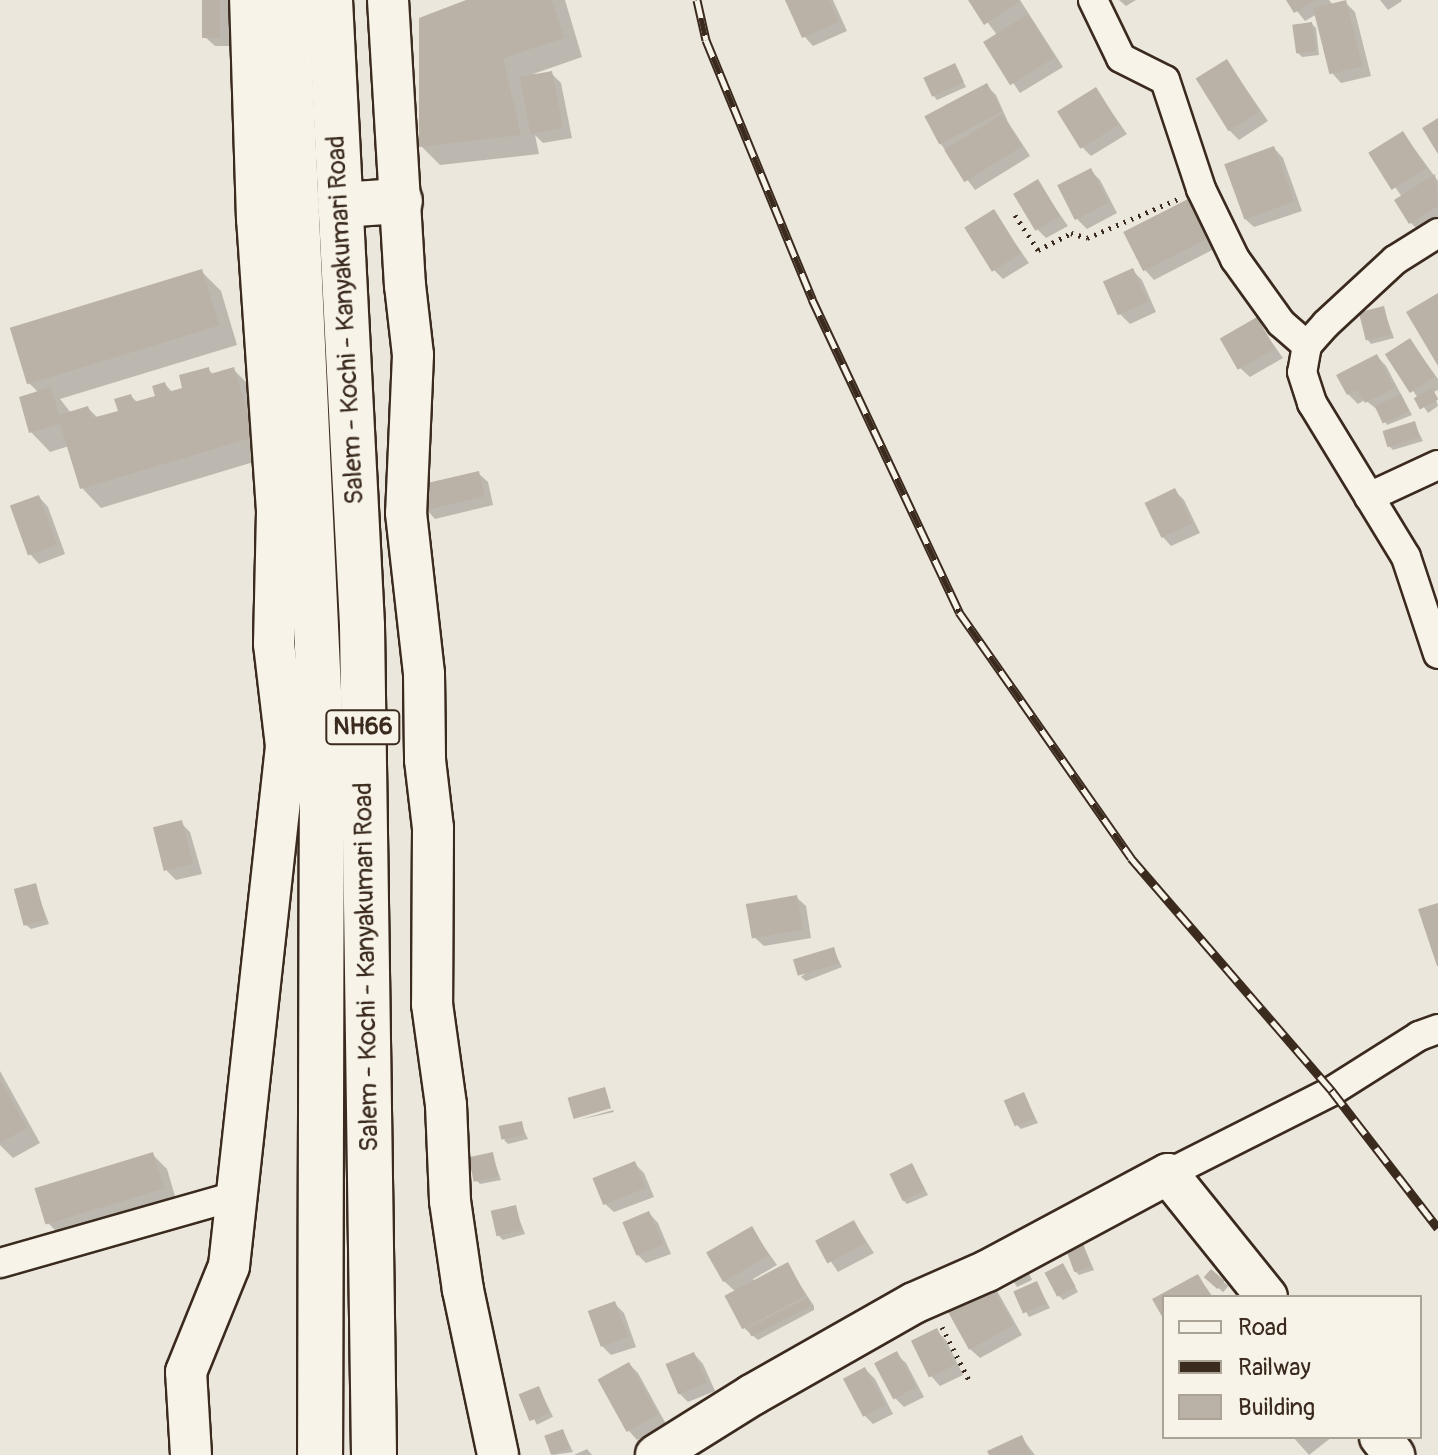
<!DOCTYPE html>
<style>
body{margin:0}
#map{position:relative;width:1438px;height:1455px;overflow:hidden;background:#ece7dc;font-family:Pangolin,sans-serif}
div>[style]{position:absolute}
.shadow>*{inset:0;background:#0003;transform-origin:0 0}
.building>*{inset:0;background:#bab2a7;transform-origin:0 0}
.path>*{height:5px;margin-top:-2.5px;transform-origin:0;background:repeating-linear-gradient(90deg,#3b2a1e 0 2px,transparent 0 8px)}
.roads{filter:drop-shadow(2px 0 #3b2a1e) drop-shadow(-2px 0 #3b2a1e) drop-shadow(0 2px #3b2a1e) drop-shadow(0 -2px #3b2a1e)}
.street>*{height:28px;margin:-14px;padding:0 14px;transform-origin:14px;border-radius:14px;background:#f7f3e8}
.secondary>*{height:40px;margin:-20px;padding:0 20px;transform-origin:20px;border-radius:20px;background:#f7f3e8}
.highway>*{height:44px;margin:-22px;padding:0 22px;transform-origin:22px;border-radius:22px;background:#f7f3e8}
.rail>*{height:9px;margin-top:-4.5px;transform-origin:0;background:repeating-linear-gradient(90deg,#f7f3e8 0 18px,#3b2a1e 0 36px);box-sizing:border-box;border-block:2px solid #3b2a1e}
span{translate:-50% -50%;white-space:nowrap;text-align:center;line-height:1.15;-webkit-text-stroke:7px #f7f3e8;paint-order:stroke}
.shield-label span{padding:2px 6px;background:#f7f3e8;border:2px solid;border-radius:6px;-webkit-text-stroke-width:0}
.shield-label{font-size:24px;color:#3b2a1e;font-weight:700}
.street-label{font-size:26px;color:#3b2a1e}
.legend{position:absolute;left:1162px;top:1295px;width:260px;height:144px;box-sizing:border-box;background:#f7f3e8;border:2px solid #aca397;margin:0;padding:10px 14px;list-style:none;font-size:24px;color:#3b2a1e}
.legend li{display:flex;align-items:center;gap:16px;height:40px}
.legend b{width:40px;border:2px solid #aca397}
</style>
<div id="map">
<div class="shadow">
<div style="clip-path:polygon(204px 0,228px 0,230px 46px,215px 46px,205px 37px)"></div>
<div style="clip-path:polygon(471px 0,565px 0,582px 57px,533px 74px,551px 73px,561px 83px,572px 138px,543px 143px,535px 135px,539px 154px,440px 165px,421px 146px)"></div>
<div style="clip-path:polygon(787px 0,833px 0,847px 31px,813px 46px,804px 36px)"></div>
<div style="clip-path:polygon(971px 0,1020px 0,1063px 67px,1020px 93px,985px 42px,997px 35px)"></div>
<div style="clip-path:polygon(1119px 0,1136px 0,1126px 6px)"></div>
<div style="clip-path:polygon(1288px 0,1329px 0,1333px 5px,1345px 2px,1355px 12px,1371px 76px,1341px 83px,1332px 73px,1317px 14px,1305px 21px)"></div>
<div style="clip-path:polygon(1380px 0,1401px 0,1402px 1px,1388px 10px)"></div>
<div style="clip-path:polygon(1312px 24px,1316px 28px,1319px 55px,1302px 57px,1298px 53px)"></div>
<div style="clip-path:polygon(1227px 61px,1268px 121px,1239px 140px,1229px 130px)"></div>
<div style="clip-path:polygon(955px 66px,966px 87px,937px 100px,933px 95px)"></div>
<div style="clip-path:polygon(987px 86px,996px 95px,1008px 122px,1030px 156px,975px 190px,940px 143px)"></div>
<div style="clip-path:polygon(1096px 90px,1127px 134px,1091px 156px,1082px 147px)"></div>
<div style="clip-path:polygon(1403px 133px,1438px 181px,1438px 221px,1420px 232px,1411px 223px,1402px 197px,1371px 152px)"></div>
<div style="clip-path:polygon(1274px 148px,1283px 158px,1302px 211px,1254px 227px,1244px 218px)"></div>
<div style="clip-path:polygon(1090px 170px,1100px 180px,1117px 213px,1087px 229px,1077px 219px)"></div>
<div style="clip-path:polygon(1037px 182px,1068px 226px,1046px 238px,1037px 229px)"></div>
<div style="clip-path:polygon(1190px 200px,1218px 247px,1154px 280px,1145px 270px)"></div>
<div style="clip-path:polygon(993px 212px,1029px 263px,1003px 279px,994px 270px)"></div>
<div style="clip-path:polygon(1133px 271px,1142px 280px,1156px 312px,1130px 324px,1120px 314px,1106px 283px)"></div>
<div style="clip-path:polygon(202px 272px,221px 291px,237px 345px,60px 399px,71px 413px,88px 408px,98px 418px,120px 412px,131px 396px,138px 403px,157px 397px,165px 384px,173px 393px,185px 389px,208px 369px,214px 375px,233px 369px,252px 388px,273px 456px,101px 508px,82px 488px,69px 446px,50px 452px,31px 432px,39px 393px,29px 383px)"></div>
<div style="clip-path:polygon(1383px 308px,1394px 338px,1371px 344px,1367px 339px)"></div>
<div style="clip-path:polygon(1256px 320px,1283px 358px,1250px 377px,1240px 368px)"></div>
<div style="clip-path:polygon(1410px 340px,1438px 379px,1438px 390px,1434px 392px,1438px 406px,1428px 413px,1388px 354px)"></div>
<div style="clip-path:polygon(1377px 356px,1386px 366px,1412px 415px,1387px 425px,1378px 410px,1365px 400px,1358px 404px,1348px 394px)"></div>
<div style="clip-path:polygon(1414px 423px,1423px 441px,1393px 450px,1389px 446px)"></div>
<div style="clip-path:polygon(478px 473px,488px 482px,493px 505px,435px 519px,426px 509px)"></div>
<div style="clip-path:polygon(1175px 491px,1184px 500px,1200px 533px,1171px 546px,1162px 536px)"></div>
<div style="clip-path:polygon(39px 497px,48px 507px,65px 554px,39px 564px,30px 554px)"></div>
<div style="clip-path:polygon(181px 823px,190px 832px,202px 874px,176px 880px,167px 871px)"></div>
<div style="clip-path:polygon(35px 886px,49px 924px,31px 929px,26px 925px)"></div>
<div style="clip-path:polygon(796px 897px,806px 906px,811px 938px,764px 946px,754px 937px)"></div>
<div style="clip-path:polygon(833px 949px,842px 967px,806px 981px,801px 977px)"></div>
<div style="clip-path:polygon(0 1071px,40px 1143px,13px 1158px,0 1145px)"></div>
<div style="clip-path:polygon(1023px 1094px,1038px 1123px,1021px 1129px,1017px 1125px)"></div>
<div style="clip-path:polygon(613px 1110px,614px 1112px,578px 1120px)"></div>
<div style="clip-path:polygon(521px 1124px,528px 1139px,508px 1144px,504px 1140px)"></div>
<div style="clip-path:polygon(492px 1154px,501px 1180px,480px 1184px,476px 1180px)"></div>
<div style="clip-path:polygon(153px 1155px,167px 1169px,177px 1203px,61px 1236px,46px 1221px)"></div>
<div style="clip-path:polygon(635px 1164px,644px 1173px,654px 1197px,614px 1212px,604px 1203px)"></div>
<div style="clip-path:polygon(912px 1165px,928px 1195px,907px 1204px,903px 1200px)"></div>
<div style="clip-path:polygon(515px 1208px,525px 1234px,503px 1240px,499px 1236px)"></div>
<div style="clip-path:polygon(649px 1213px,658px 1223px,671px 1254px,646px 1263px,637px 1254px)"></div>
<div style="clip-path:polygon(854px 1222px,874px 1253px,838px 1272px,817px 1241px)"></div>
<div style="clip-path:polygon(751px 1228px,777px 1265px,753px 1279px,755px 1282px,787px 1265px,814px 1306px,814px 1310px,758px 1340px,745px 1329px,736px 1292px,724px 1281px)"></div>
<div style="clip-path:polygon(1081px 1240px,1094px 1270px,1079px 1275px,1075px 1271px)"></div>
<div style="clip-path:polygon(1026px 1266px,1032px 1280px,1017px 1287px,1007px 1270px)"></div>
<div style="clip-path:polygon(1066px 1270px,1078px 1292px,1063px 1300px,1059px 1296px)"></div>
<div style="left:1211px;top:1271px;width:23px;height:8px;rotate:41deg"></div>
<div style="clip-path:polygon(1198px 1276px,1213px 1297px,1164px 1297px,1164px 1316px,1155px 1299px)"></div>
<div style="clip-path:polygon(1036px 1283px,1050px 1308px,1029px 1317px,1015px 1292px)"></div>
<div style="clip-path:polygon(996px 1289px,1022px 1335px,980px 1358px,970px 1349px,945px 1302px)"></div>
<div style="clip-path:polygon(614px 1303px,624px 1313px,636px 1347px,611px 1355px,602px 1346px)"></div>
<div style="clip-path:polygon(936px 1331px,946px 1340px,963px 1375px,940px 1386px,931px 1376px)"></div>
<div style="clip-path:polygon(694px 1354px,703px 1364px,715px 1391px,688px 1402px,679px 1393px)"></div>
<div style="clip-path:polygon(896px 1354px,906px 1363px,924px 1397px,904px 1407px,895px 1398px)"></div>
<div style="clip-path:polygon(629px 1364px,638px 1373px,666px 1424px,637px 1440px,628px 1430px,600px 1380px)"></div>
<div style="clip-path:polygon(865px 1369px,875px 1379px,893px 1414px,873px 1424px,864px 1415px)"></div>
<div style="left:539px;top:1388px;width:32px;height:18px;rotate:64deg"></div>
<div style="clip-path:polygon(563px 1431px,573px 1452px,553px 1455px,552px 1454px)"></div>
<div style="clip-path:polygon(1293px 1437px,1332px 1437px,1309px 1455px)"></div>
<div style="clip-path:polygon(1022px 1438px,1035px 1455px,991px 1455px)"></div>
<div style="clip-path:polygon(587px 1449px,592px 1455px,574px 1455px)"></div>
</div>
<div class="building">
<div style="left:202px;top:0;width:18px;height:38px"></div>
<div style="clip-path:polygon(466px 0,552px 0,564px 38px,503px 58px,521px 135px,419px 147px,419px 18px)"></div>
<div style="clip-path:polygon(785px 0,829px 0,839px 22px,802px 38px)"></div>
<div style="clip-path:polygon(968px 0,1018px 0,1019px 2px,984px 25px)"></div>
<div style="clip-path:polygon(1286px 0,1316px 0,1294px 13px)"></div>
<div style="left:1346px;top:0;width:68px;height:34px;rotate:76deg"></div>
<div style="left:1028px;top:14px;width:51px;height:53px;rotate:58deg"></div>
<div style="left:1312px;top:22px;width:29px;height:20px;rotate:82deg"></div>
<div style="left:1227px;top:59px;width:62px;height:37px;rotate:58deg"></div>
<div style="left:955px;top:63px;width:21px;height:35px;rotate:65deg"></div>
<div style="left:552px;top:71px;width:58px;height:33px;rotate:79deg"></div>
<div style="left:987px;top:83px;width:32px;height:71px;rotate:62deg"></div>
<div style="left:1096px;top:87px;width:44px;height:46px;rotate:58deg"></div>
<div style="left:1002px;top:114px;width:38px;height:68px;rotate:58deg"></div>
<div style="clip-path:polygon(1438px 118px,1438px 154px,1422px 128px)"></div>
<div style="left:1403px;top:131px;width:44px;height:41px;rotate:58deg"></div>
<div style="left:1274px;top:146px;width:59px;height:53px;rotate:70deg"></div>
<div style="left:1091px;top:168px;width:39px;height:38px;rotate:63deg"></div>
<div style="clip-path:polygon(1435px 174px,1438px 206px,1409px 224px,1394px 200px)"></div>
<div style="left:1038px;top:179px;width:43px;height:29px;rotate:59deg"></div>
<div style="left:1190px;top:198px;width:44px;height:75px;rotate:63deg"></div>
<div style="left:994px;top:209px;width:52px;height:35px;rotate:58deg"></div>
<div style="left:1133px;top:268px;width:37px;height:33px;rotate:66deg"></div>
<div style="left:202px;top:269px;width:59px;height:201px;rotate:73deg"></div>
<div style="clip-path:polygon(1438px 293px,1438px 366px,1406px 312px)"></div>
<div style="left:1384px;top:306px;width:29px;height:26px;rotate:76deg"></div>
<div style="left:1257px;top:317px;width:36px;height:43px;rotate:60deg"></div>
<div style="left:1410px;top:338px;width:46px;height:30px;rotate:57deg"></div>
<div style="clip-path:polygon(1377px 354px,1394px 388px,1365px 403px,1358px 390px,1347px 395px,1336px 375px)"></div>
<div style="clip-path:polygon(209px 367px,210px 374px,234px 367px,254px 437px,80px 489px,60px 424px,29px 433px,19px 397px,51px 387px,59px 415px,88px 406px,92px 418px,118px 411px,114px 399px,131px 394px,134px 402px,155px 396px,152px 386px,165px 382px,168px 392px,182px 388px,179px 375px)"></div>
<div style="left:1432px;top:388px;width:13px;height:21px;rotate:61deg"></div>
<div style="left:1401px;top:394px;width:19px;height:29px;rotate:65deg"></div>
<div style="left:1415px;top:421px;width:17px;height:34px;rotate:73deg"></div>
<div style="left:479px;top:471px;width:26px;height:63px;rotate:77deg"></div>
<div style="left:1175px;top:488px;width:39px;height:34px;rotate:64deg"></div>
<div style="left:39px;top:495px;width:53px;height:31px;rotate:70deg"></div>
<div style="left:182px;top:820px;width:45px;height:30px;rotate:76deg"></div>
<div style="left:36px;top:883px;width:38px;height:23px;rotate:75deg"></div>
<div style="left:797px;top:895px;width:35px;height:52px;rotate:80deg"></div>
<div style="clip-path:polygon(1438px 903px,1438px 966px,1437px 966px,1418px 909px)"></div>
<div style="left:834px;top:947px;width:17px;height:43px;rotate:73deg"></div>
<div style="clip-path:polygon(0 1080px,27px 1128px,0 1143px)"></div>
<div style="left:605px;top:1087px;width:22px;height:39px;rotate:74deg"></div>
<div style="left:1024px;top:1092px;width:28px;height:22px;rotate:67deg"></div>
<div style="left:522px;top:1121px;width:14px;height:24px;rotate:78deg"></div>
<div style="left:153px;top:1152px;width:38px;height:124px;rotate:73deg"></div>
<div style="left:493px;top:1152px;width:25px;height:25px;rotate:78deg"></div>
<div style="left:635px;top:1161px;width:29px;height:46px;rotate:68deg"></div>
<div style="left:912px;top:1163px;width:30px;height:25px;rotate:64deg"></div>
<div style="left:516px;top:1205px;width:26px;height:26px;rotate:77deg"></div>
<div style="left:649px;top:1211px;width:36px;height:29px;rotate:67deg"></div>
<div style="left:854px;top:1220px;width:26px;height:44px;rotate:62deg"></div>
<div style="left:752px;top:1226px;width:34px;height:53px;rotate:60deg"></div>
<div style="left:1081px;top:1238px;width:30px;height:18px;rotate:70deg"></div>
<div style="left:788px;top:1262px;width:38px;height:72px;rotate:62deg"></div>
<div style="left:1063px;top:1263px;width:27px;height:21px;rotate:62deg"></div>
<div style="left:1211px;top:1269px;width:18px;height:11px;rotate:41deg"></div>
<div style="clip-path:polygon(1198px 1274px,1211px 1297px,1164px 1297px,1164px 1320px,1152px 1299px)"></div>
<div style="left:987px;top:1277px;width:55px;height:51px;rotate:61deg"></div>
<div style="left:1037px;top:1281px;width:24px;height:26px;rotate:66deg"></div>
<div style="left:807px;top:1298px;width:9px;height:67px;rotate:63deg"></div>
<div style="left:615px;top:1301px;width:38px;height:29px;rotate:70deg"></div>
<div style="left:937px;top:1328px;width:41px;height:29px;rotate:64deg"></div>
<div style="left:897px;top:1351px;width:41px;height:26px;rotate:62deg"></div>
<div style="left:694px;top:1352px;width:33px;height:31px;rotate:67deg"></div>
<div style="left:629px;top:1362px;width:60px;height:36px;rotate:61deg"></div>
<div style="left:865px;top:1367px;width:43px;height:25px;rotate:62deg"></div>
<div style="left:539px;top:1386px;width:29px;height:22px;rotate:68deg"></div>
<div style="left:563px;top:1429px;width:20px;height:20px;rotate:70deg"></div>
<div style="clip-path:polygon(1022px 1435px,1031px 1455px,989px 1455px,987px 1451px)"></div>
</div>
<div class="path">
<div style="left:1015px;top:215px;width:42px;rotate:56.7deg"></div>
<div style="left:1038px;top:250px;width:37px;rotate:-27deg"></div>
<div style="left:1071px;top:233px;width:17px;rotate:17deg"></div>
<div style="left:1087px;top:238px;width:99px;rotate:-23.2deg"></div>
<div style="left:942px;top:1327px;width:59px;rotate:63deg"></div>
</div>
<div class="roads">
<div class="street">
<div style="left:1093px;top:0;width:64px;rotate:64.2deg"></div>
<div style="left:1121px;top:58px;width:49px;rotate:26.6deg"></div>
<div style="left:1165px;top:80px;width:115px;rotate:71.7deg"></div>
<div style="left:1201px;top:189px;width:78px;rotate:64.1deg"></div>
<div style="left:1235px;top:259px;width:79px;rotate:54.3deg"></div>
<div style="left:1281px;top:323px;width:35px;rotate:41deg"></div>
<div style="left:1438px;top:233px;width:51px;rotate:147.9deg"></div>
<div style="left:1395px;top:260px;width:94px;rotate:137.2deg"></div>
<div style="left:1326px;top:324px;width:28px;rotate:132deg"></div>
<div style="left:1307px;top:345px;width:27px;rotate:100deg"></div>
<div style="left:1302px;top:372px;width:33px;rotate:72deg"></div>
<div style="left:1312px;top:403px;width:180px;rotate:58.6deg"></div>
<div style="left:1406px;top:557px;width:102px;rotate:71.7deg"></div>
<div style="left:1369px;top:497px;width:76px;rotate:-24.9deg"></div>
<div style="left:1168px;top:1174px;width:184px;rotate:-26.8deg"></div>
<div style="left:1332px;top:1091px;width:103px;rotate:-32.3deg"></div>
<div style="left:1419px;top:1036px;width:20px;rotate:-20deg"></div>
<div style="left:0;top:1263px;width:248px;rotate:-15.9deg"></div>
</div>
<div class="secondary">
<div style="left:388px;top:0;width:286px;rotate:86.6deg"></div>
<div style="left:405px;top:285px;width:70px;rotate:83.5deg"></div>
<div style="left:413px;top:355px;width:158px;rotate:92.5deg"></div>
<div style="left:406px;top:513px;width:162px;rotate:83.6deg"></div>
<div style="left:424px;top:674px;width:86px;rotate:89.3deg"></div>
<div style="left:425px;top:760px;width:68px;rotate:83.3deg"></div>
<div style="left:433px;top:828px;width:176px;rotate:90.3deg"></div>
<div style="left:432px;top:1004px;width:102px;rotate:82.1deg"></div>
<div style="left:446px;top:1105px;width:96px;rotate:87.6deg"></div>
<div style="left:450px;top:1201px;width:90px;rotate:81.7deg"></div>
<div style="left:463px;top:1290px;width:169px;rotate:78deg"></div>
<div style="left:1380px;top:1437px;width:23px;rotate:52deg"></div>
<div style="left:191px;top:1455px;width:83px;rotate:-93.4deg"></div>
<div style="left:186px;top:1372px;width:114px;rotate:-67.9deg"></div>
<div style="left:229px;top:1266px;width:523px;rotate:-83.74deg"></div>
<div style="left:286px;top:746px;width:103px;rotate:-96.7deg"></div>
<div style="left:274px;top:644px;width:133px;rotate:-88.7deg"></div>
<div style="left:277px;top:511px;width:293px;rotate:-93.9deg"></div>
<div style="left:257px;top:219px;width:219px;rotate:-91.8deg"></div>
<div style="left:656px;top:1455px;width:113px;rotate:-32deg"></div>
<div style="left:752px;top:1395px;width:186px;rotate:-29.6deg"></div>
<div style="left:914px;top:1303px;width:80px;rotate:-23.7deg"></div>
<div style="left:987px;top:1271px;width:205px;rotate:-28.2deg"></div>
<div style="left:1168px;top:1174px;width:158px;rotate:51.2deg"></div>
</div>
<div class="highway">
<div style="left:287px;top:0;width:756px;rotate:87.35deg"></div>
<div style="left:322px;top:755px;width:700px;rotate:90.16deg"></div>
<div style="left:330px;top:0;width:627px;rotate:87.07deg"></div>
<div style="left:362px;top:626px;width:829px;rotate:89.17deg"></div>
<div style="left:340px;top:205px;width:60px;rotate:-3.8deg"></div>
</div>
</div>
<div class="rail">
<div style="left:697px;top:0;width:41px;rotate:77.3deg"></div>
<div style="left:706px;top:40px;width:280px;rotate:67.7deg"></div>
<div style="left:812px;top:299px;width:346px;rotate:64.8deg"></div>
<div style="left:959px;top:612px;width:300px;rotate:55deg"></div>
<div style="left:1131px;top:858px;width:308px;rotate:49.2deg"></div>
<div style="left:1332px;top:1091px;width:173px;rotate:52.3deg"></div>
</div>
<div class="shield-label">
<span style="left:363px;top:727px">NH66</span>
</div>
<div class="street-label">
<span style="left:346px;top:320px;rotate:-93deg">Salem - Kochi - Kanyakumari Road</span>
<span style="left:367px;top:967px;rotate:-91deg">Salem - Kochi - Kanyakumari Road</span>
</div>
<ul class="legend">
<li><b style="height:10px;background:#f7f3e8"></b>Road</li>
<li><b style="height:10px;background:#3b2a1e"></b>Railway</li>
<li><b style="height:22px;background:#bab2a7"></b>Building</li>
</ul>
</div>
